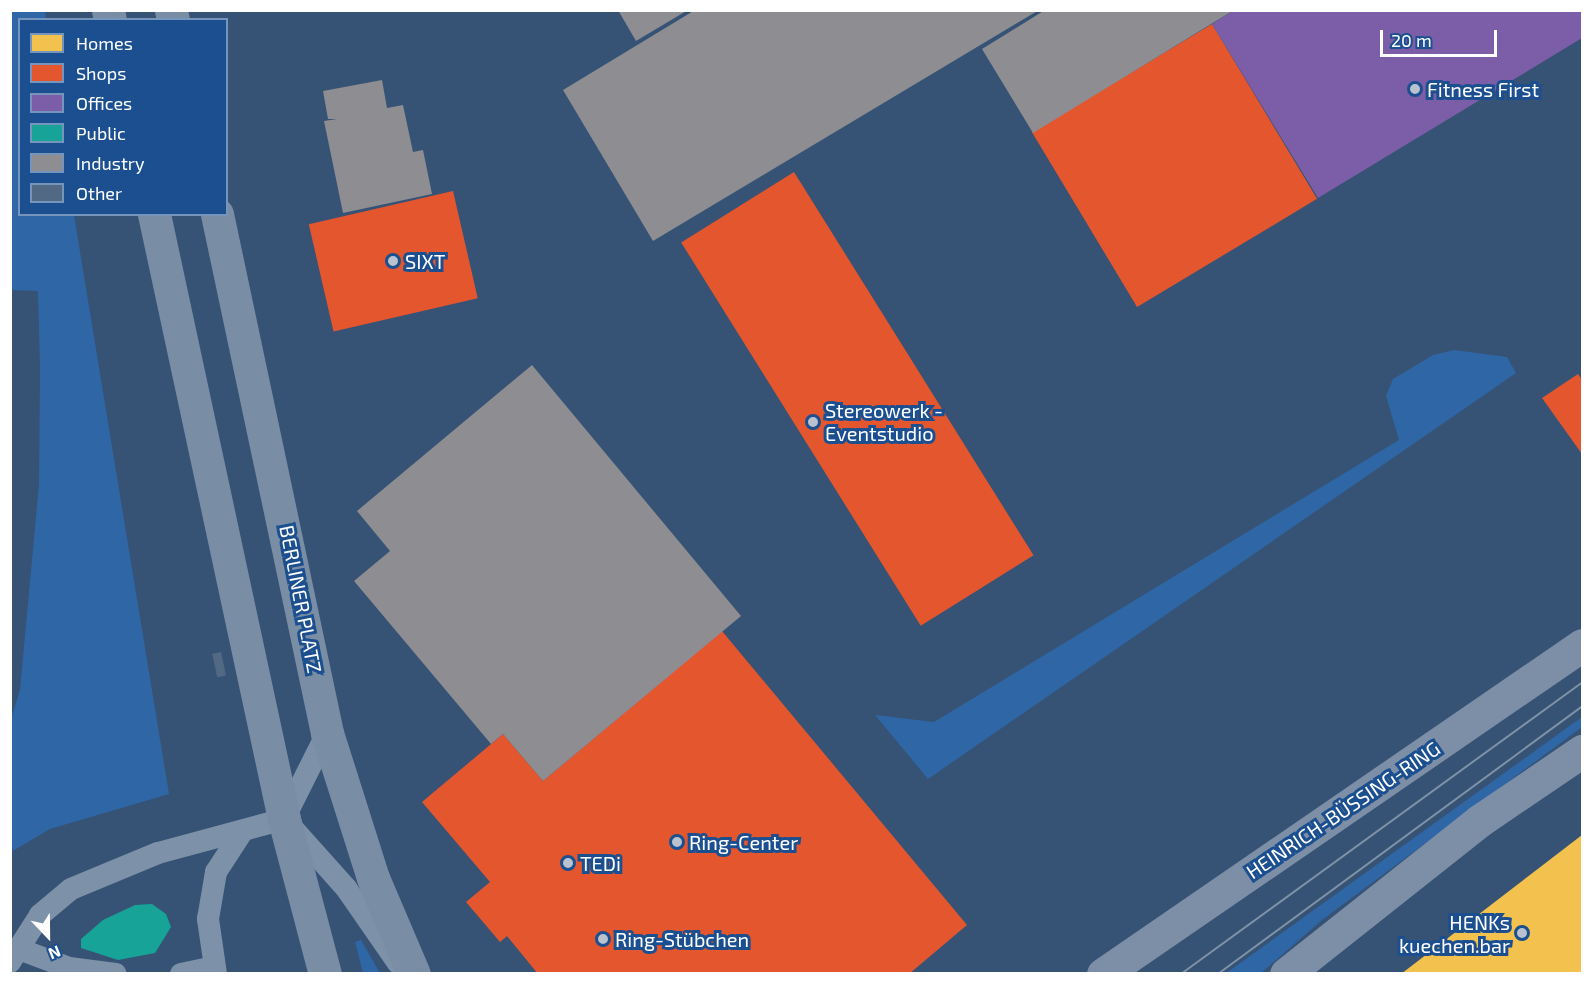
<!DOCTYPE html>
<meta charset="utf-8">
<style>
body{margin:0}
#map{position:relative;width:1593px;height:984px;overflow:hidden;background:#365274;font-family:"Exo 2",sans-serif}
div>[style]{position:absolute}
.green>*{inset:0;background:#2f66a5}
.homes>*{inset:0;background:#f2c14e}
.shops>*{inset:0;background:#e4572e;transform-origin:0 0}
.offices>*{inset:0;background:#7b5ea7}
.public>*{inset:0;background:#17a398}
.industry>*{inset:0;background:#8d8d92}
.building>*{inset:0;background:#526984;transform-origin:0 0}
.service>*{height:22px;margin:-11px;padding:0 11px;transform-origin:11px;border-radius:11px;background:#7d92a8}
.secondary>*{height:33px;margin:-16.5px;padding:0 16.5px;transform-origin:16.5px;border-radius:16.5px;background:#798da4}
.primary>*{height:33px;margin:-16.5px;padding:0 16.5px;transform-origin:16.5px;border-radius:16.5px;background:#7d8ea7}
.tram>*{height:1.5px;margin:-0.75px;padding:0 0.75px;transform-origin:0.75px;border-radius:0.75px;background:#7e92a7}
.dots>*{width:16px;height:16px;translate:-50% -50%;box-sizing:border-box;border:3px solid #1b4f8f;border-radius:50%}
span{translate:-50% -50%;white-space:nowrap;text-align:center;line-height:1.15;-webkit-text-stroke:6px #1b4f8f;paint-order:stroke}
.poi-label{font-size:20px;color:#fff}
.left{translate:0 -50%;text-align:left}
.right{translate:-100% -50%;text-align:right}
.street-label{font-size:20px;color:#fff}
.frame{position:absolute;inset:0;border:12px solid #fff;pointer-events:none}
.legend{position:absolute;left:18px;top:18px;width:210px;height:198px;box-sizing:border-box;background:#1b4f8f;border:2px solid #7695bc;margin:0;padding:8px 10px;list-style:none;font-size:18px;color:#fff}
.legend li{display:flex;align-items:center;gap:12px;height:30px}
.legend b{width:30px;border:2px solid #7695bc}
.north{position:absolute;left:18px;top:906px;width:60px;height:60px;-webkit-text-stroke:4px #1b4f8f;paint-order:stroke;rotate:158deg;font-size:16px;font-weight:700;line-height:24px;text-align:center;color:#fff}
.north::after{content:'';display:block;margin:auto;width:21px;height:27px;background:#fff;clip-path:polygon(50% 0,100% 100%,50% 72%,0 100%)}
.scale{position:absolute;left:1380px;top:30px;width:117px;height:27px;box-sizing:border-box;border:3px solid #fff;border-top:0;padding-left:8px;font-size:18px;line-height:21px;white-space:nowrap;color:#fff;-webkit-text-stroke:4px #1b4f8f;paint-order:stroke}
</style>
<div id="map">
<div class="green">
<div style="clip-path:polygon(45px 10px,46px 19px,20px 20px,20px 214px,74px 215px,169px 794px,50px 829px,11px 852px,11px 719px,20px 690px,39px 484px,40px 369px,38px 291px,11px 290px,10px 11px)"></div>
<div style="clip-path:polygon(1454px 350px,1507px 357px,1516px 373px,928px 779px,875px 715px,934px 722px,1399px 440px,1386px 396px,1393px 379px,1433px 355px)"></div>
<div style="clip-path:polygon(1582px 717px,1582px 727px,1322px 920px,1261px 973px,1225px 974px)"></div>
<div style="clip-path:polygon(361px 940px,380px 973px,363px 973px,355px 942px)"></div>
</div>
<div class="homes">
<div style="clip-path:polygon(1582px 835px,1582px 974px,1401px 974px)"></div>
</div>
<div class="shops">
<div style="left:1212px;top:24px;width:204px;height:210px;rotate:59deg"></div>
<div style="left:794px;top:172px;width:452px;height:133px;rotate:58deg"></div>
<div style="left:453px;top:191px;width:110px;height:148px;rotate:77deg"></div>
<div style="clip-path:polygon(1578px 374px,1582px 380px,1582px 454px,1542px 398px)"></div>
<div style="clip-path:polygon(722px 631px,967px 925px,909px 974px,538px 974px,507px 936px,500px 942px,466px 902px,490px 882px,422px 802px,503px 734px,543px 781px)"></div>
</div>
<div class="offices">
<div style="clip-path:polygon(1234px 10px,1582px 10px,1582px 38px,1318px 198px,1212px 24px)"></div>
</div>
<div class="public">
<div style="clip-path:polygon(152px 904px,166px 914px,171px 927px,155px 953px,118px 960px,81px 948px,81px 939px,103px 920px,135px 905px)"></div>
</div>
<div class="industry">
<div style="clip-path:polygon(618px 10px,688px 10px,636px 41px)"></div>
<div style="clip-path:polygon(695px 10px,1039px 10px,653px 241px,563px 90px)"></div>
<div style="clip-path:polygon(1045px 10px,1234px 10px,1033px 133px,982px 49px)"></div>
<div style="clip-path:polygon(382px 80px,387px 108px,403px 105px,413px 152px,423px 150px,432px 194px,343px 213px,324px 121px,337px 119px,328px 119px,323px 91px)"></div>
<div style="clip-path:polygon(532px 365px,741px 616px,543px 781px,503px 734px,491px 744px,354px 581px,390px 551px,357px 511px)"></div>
</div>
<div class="building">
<div style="left:221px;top:652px;width:24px;height:9px;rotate:78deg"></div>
</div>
<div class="service">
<div style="left:287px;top:822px;width:89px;rotate:48.2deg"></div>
<div style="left:346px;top:888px;width:91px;rotate:55.3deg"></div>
<div style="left:19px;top:949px;width:53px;rotate:20.8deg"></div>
<div style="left:69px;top:968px;width:47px;rotate:7.3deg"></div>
<div style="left:10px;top:962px;width:56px;rotate:-57.4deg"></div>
<div style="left:40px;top:915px;width:40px;rotate:-40deg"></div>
<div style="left:71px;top:889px;width:94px;rotate:-22.5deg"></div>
<div style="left:158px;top:853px;width:131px;rotate:-15.1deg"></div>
<div style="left:284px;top:819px;width:96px;rotate:-63.4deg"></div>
<div style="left:181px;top:974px;width:34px;rotate:-12deg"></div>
<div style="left:216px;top:974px;width:56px;rotate:-98.3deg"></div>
<div style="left:208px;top:919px;width:48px;rotate:-80.3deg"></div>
<div style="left:216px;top:872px;width:48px;rotate:-57deg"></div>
</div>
<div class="secondary">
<div style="left:108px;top:10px;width:10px;rotate:79deg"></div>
<div style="left:171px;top:10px;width:10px;rotate:79deg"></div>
<div style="left:154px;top:214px;width:619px;rotate:77.87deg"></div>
<div style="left:284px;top:819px;width:160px;rotate:75.2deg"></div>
<div style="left:217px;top:214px;width:531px;rotate:78.03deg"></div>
<div style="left:327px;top:733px;width:152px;rotate:72.4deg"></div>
<div style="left:373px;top:878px;width:104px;rotate:66.9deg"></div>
</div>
<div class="primary">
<div style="left:1103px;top:974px;width:581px;rotate:-34.48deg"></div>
<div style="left:1286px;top:974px;width:246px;rotate:-38.4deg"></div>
<div style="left:1479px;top:821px;width:125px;rotate:-34.2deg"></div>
</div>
<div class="tram">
<div style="left:1181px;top:974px;width:495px;rotate:-36deg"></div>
<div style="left:1218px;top:974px;width:451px;rotate:-36.3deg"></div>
</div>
<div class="dots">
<div style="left:1415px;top:89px;background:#b9c2ce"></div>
<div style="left:393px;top:261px;background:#b9c2ce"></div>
<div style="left:813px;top:422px;background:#b9c2ce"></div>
<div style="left:677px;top:842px;background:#b9c2ce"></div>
<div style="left:568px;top:863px;background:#b9c2ce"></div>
<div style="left:1522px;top:933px;background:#b9c2ce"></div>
<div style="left:603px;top:939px;background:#b9c2ce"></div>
</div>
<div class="poi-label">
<span class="left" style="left:1427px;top:89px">Fitness First</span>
<span class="left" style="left:405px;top:261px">SIXT</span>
<span class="left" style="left:825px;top:422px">Stereowerk -<br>Eventstudio</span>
<span class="left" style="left:689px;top:842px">Ring-Center</span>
<span class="left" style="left:580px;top:863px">TEDi</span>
<span class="right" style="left:1510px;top:934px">HENKs<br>kuechen.bar</span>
<span class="left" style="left:615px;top:939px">Ring-Stübchen</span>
</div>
<div class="street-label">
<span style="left:301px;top:599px;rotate:79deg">BERLINER PLATZ</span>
<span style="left:1343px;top:810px;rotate:-34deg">HEINRICH-BÜSSING-RING</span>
</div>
<div class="frame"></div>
<ul class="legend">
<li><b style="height:16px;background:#f2c14e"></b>Homes</li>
<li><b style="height:16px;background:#e4572e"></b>Shops</li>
<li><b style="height:16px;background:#7b5ea7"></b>Offices</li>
<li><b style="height:16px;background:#17a398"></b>Public</li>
<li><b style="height:16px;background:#8d8d92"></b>Industry</li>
<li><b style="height:16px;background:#526984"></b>Other</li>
</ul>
<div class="north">N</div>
<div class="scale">20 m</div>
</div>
